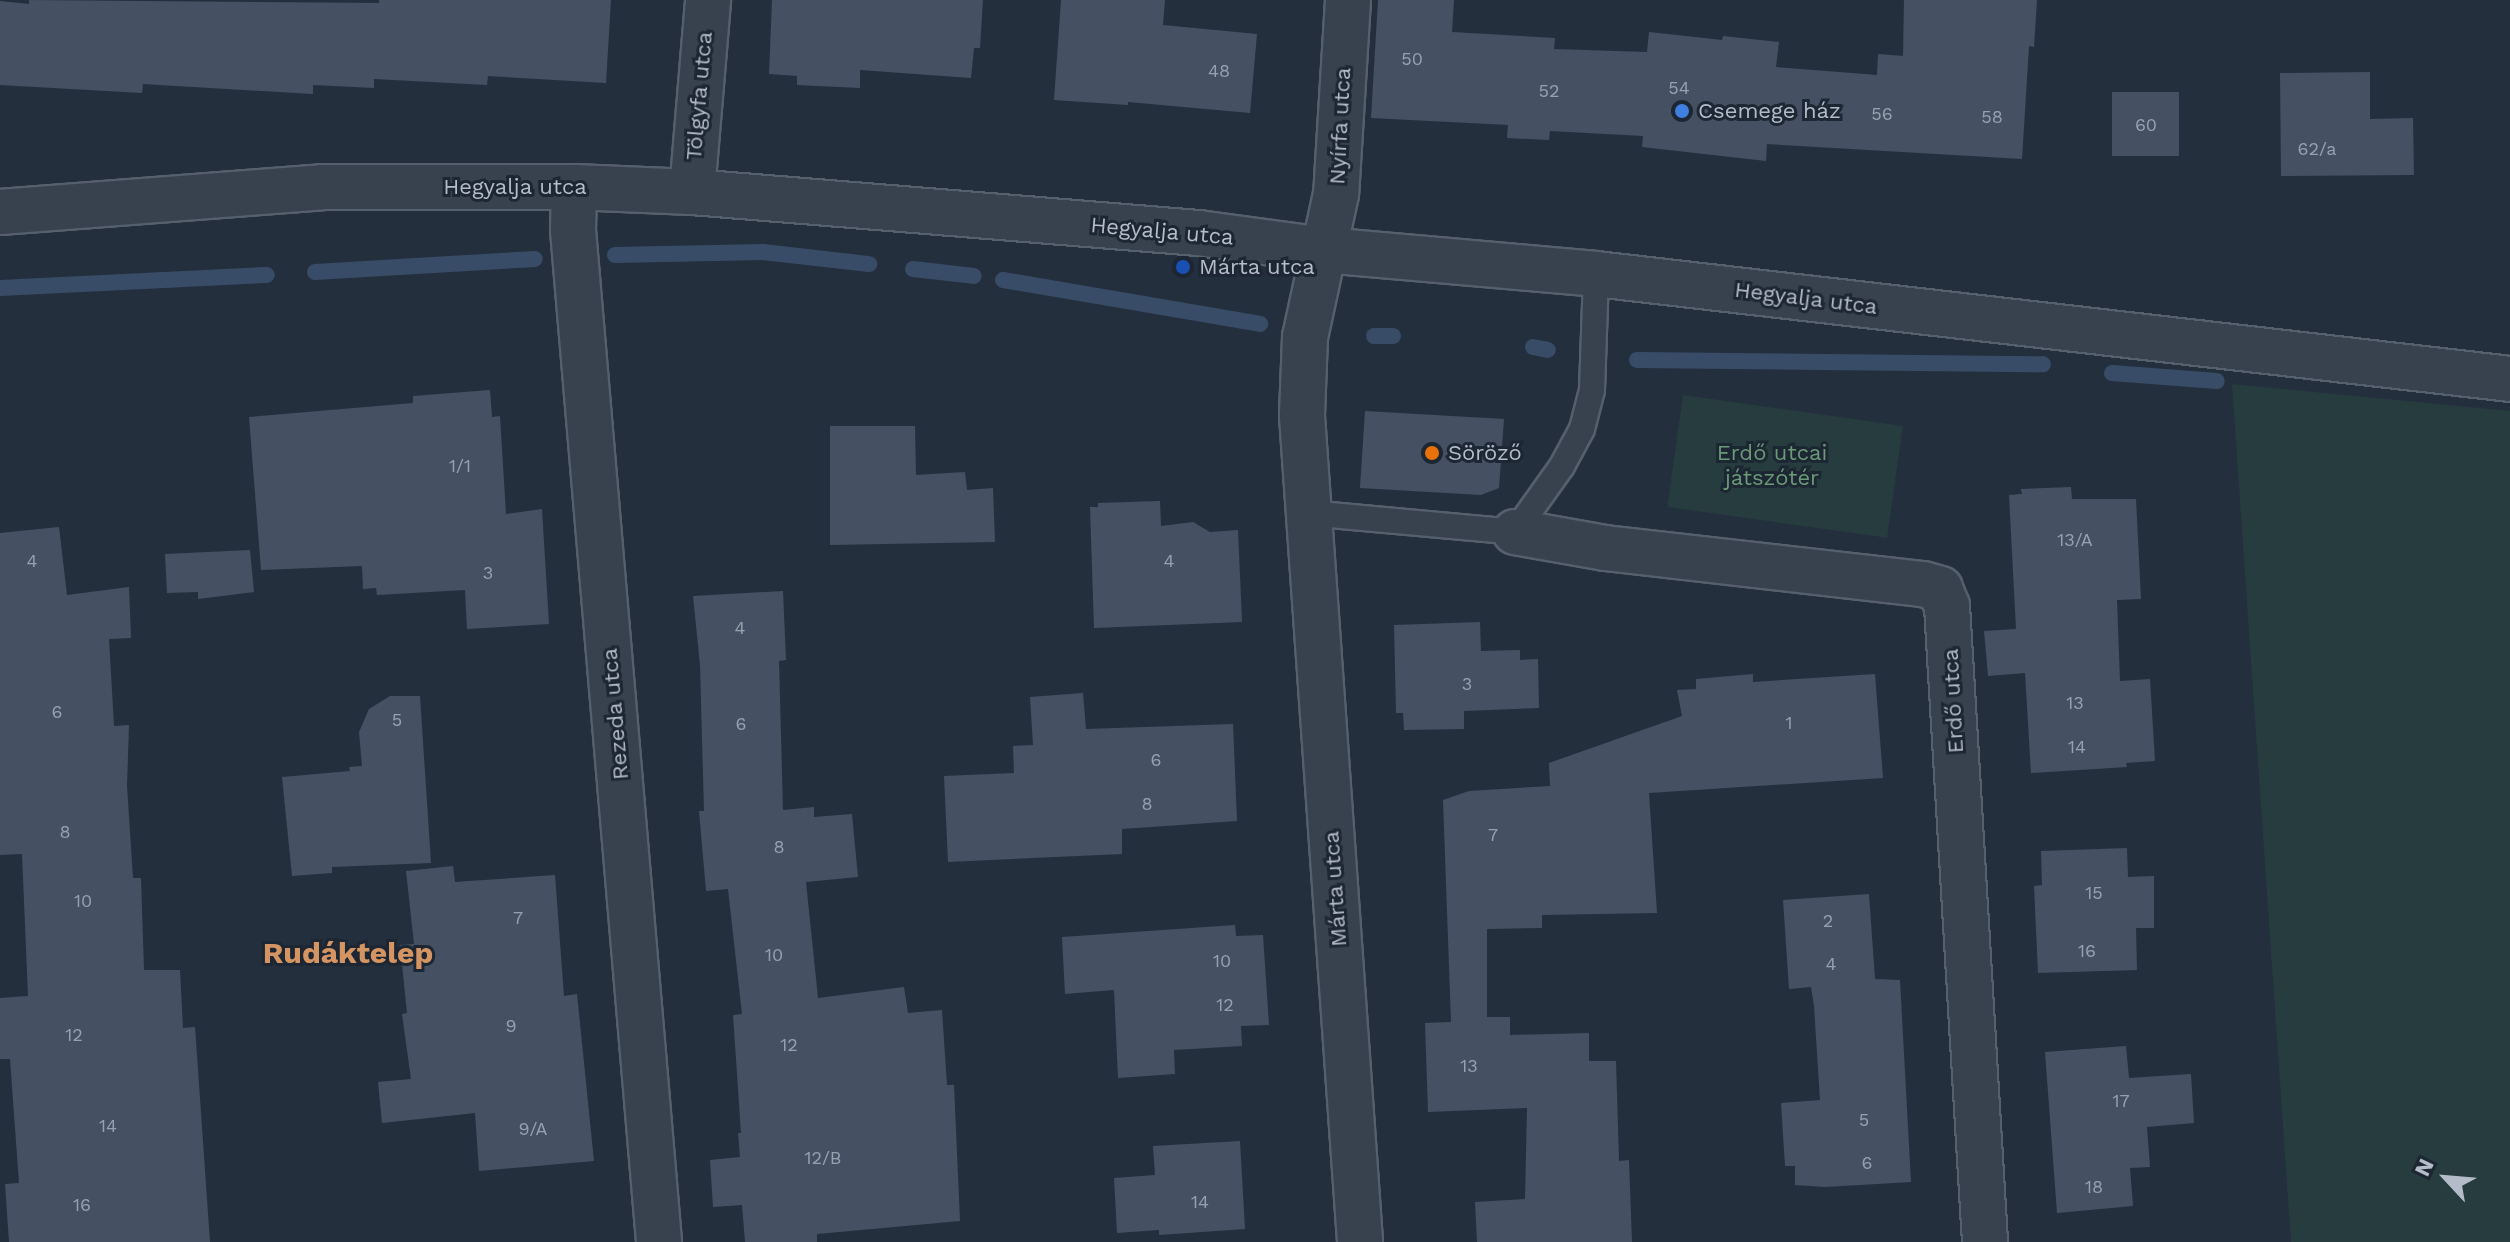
<!DOCTYPE html>
<meta charset="utf-8">
<style>
body{margin:0}
#map{position:relative;width:2510px;height:1242px;overflow:hidden;background:#242f3e;font-family:"Work Sans",sans-serif}
div>[style]{position:absolute}
.green>*{inset:0;background:#263c3f;transform-origin:0 0}
.stream>*{height:16px;margin:-8px;padding:0 8px;transform-origin:8px;border-radius:8px;background:#394c67}
.building>*{inset:0;background:#455162;transform-origin:0 0}
.roads{filter:drop-shadow(2px 0 #565f6c) drop-shadow(-2px 0 #565f6c) drop-shadow(0 2px #565f6c) drop-shadow(0 -2px #565f6c)}
.service>*{height:24px;margin:-12px;padding:0 12px;transform-origin:12px;border-radius:12px;background:#38414e}
.minor>*{height:44px;margin:-22px;padding:0 22px;transform-origin:22px;border-radius:22px;background:#38414e}
.tertiary>*{height:44px;margin:-22px;padding:0 22px;transform-origin:22px;border-radius:22px;background:#38414e}
.dots>*{width:22px;height:22px;translate:-50% -50%;box-sizing:border-box;border:4px solid #1d2633;border-radius:50%}
span{translate:-50% -50%;white-space:nowrap;text-align:center;line-height:1.15;-webkit-text-stroke:6px #1d2633;paint-order:stroke}
.number-label{font-size:18px;color:#98a1af}
.number-label span{-webkit-text-stroke-width:0}
.street-label{font-size:22px;color:#b4bcc9}
.poi-label{font-size:22px;color:#b4bcc9}
.left{translate:0 -50%;text-align:left}
.park-label{font-size:22px;color:#6b9a76}
.district-label{font-size:30px;color:#d59563;font-weight:700}
.north{position:absolute;left:2406px;top:1138px;width:80px;height:80px;-webkit-text-stroke:6px #1d2633;paint-order:stroke;rotate:296deg;font-size:22px;font-weight:700;line-height:32px;text-align:center;color:#b4bcc9}
.north::after{content:'';display:block;margin:auto;width:28px;height:36px;background:#b4bcc9;clip-path:polygon(50% 0,100% 100%,50% 72%,0 100%)}
</style>
<div id="map">
<div class="green">
<div style="clip-path:polygon(2232px 384px,2510px 411px,2510px 1242px,2291px 1242px)"></div>
<div style="left:1683px;top:395px;width:222px;height:113px;rotate:8deg"></div>
</div>
<div class="stream">
<div style="left:615px;top:255px;width:148px;rotate:-1.2deg"></div>
<div style="left:763px;top:252px;width:107px;rotate:6.5deg"></div>
<div style="left:913px;top:269px;width:61px;rotate:6.5deg"></div>
<div style="left:315px;top:272px;width:220px;rotate:-3.4deg"></div>
<div style="left:1003px;top:280px;width:261px;rotate:9.7deg"></div>
<div style="left:0;top:288px;width:267px;rotate:-2.8deg"></div>
<div style="left:1374px;top:336px;width:19px"></div>
<div style="left:1533px;top:347px;width:15px;rotate:11deg"></div>
<div style="left:1637px;top:360px;width:406px;rotate:0.6deg"></div>
<div style="left:2112px;top:373px;width:105px;rotate:4.4deg"></div>
</div>
<div class="building">
<div style="clip-path:polygon(29px 0,379px 3px,379px 0,611px 0,606px 83px,488px 76px,487px 85px,374px 79px,374px 88px,313px 85px,313px 94px,143px 84px,142px 93px,0 85px,0 1px,29px 4px)"></div>
<div style="clip-path:polygon(772px 0,983px 0,980px 48px,974px 48px,971px 78px,860px 70px,860px 88px,797px 85px,797px 76px,769px 74px)"></div>
<div style="clip-path:polygon(1061px 0,1165px 0,1163px 25px,1257px 34px,1250px 113px,1128px 102px,1128px 105px,1054px 100px)"></div>
<div style="clip-path:polygon(1378px 0,1454px 0,1452px 32px,1555px 38px,1554px 49px,1647px 52px,1649px 32px,1722px 40px,1723px 36px,1779px 42px,1776px 67px,1877px 75px,1878px 54px,1903px 56px,1904px 0,2037px 0,2034px 47px,2029px 46px,2022px 159px,1767px 144px,1766px 161px,1642px 147px,1643px 136px,1550px 131px,1549px 140px,1507px 138px,1508px 125px,1371px 118px)"></div>
<div style="clip-path:polygon(2370px 72px,2370px 119px,2413px 118px,2414px 175px,2281px 176px,2280px 73px)"></div>
<div style="left:2179px;top:92px;width:64px;height:67px;rotate:90deg"></div>
<div style="clip-path:polygon(490px 390px,492px 417px,500px 416px,506px 514px,542px 509px,549px 624px,467px 629px,465px 590px,377px 595px,376px 588px,363px 589px,362px 566px,261px 570px,249px 417px,413px 403px,413px 396px)"></div>
<div style="clip-path:polygon(1365px 411px,1504px 419px,1499px 488px,1481px 495px,1360px 488px)"></div>
<div style="clip-path:polygon(830px 426px,915px 426px,916px 475px,965px 472px,967px 490px,993px 488px,995px 542px,830px 545px)"></div>
<div style="clip-path:polygon(2071px 487px,2072px 499px,2136px 499px,2141px 599px,2117px 600px,2120px 681px,2150px 679px,2155px 761px,2126px 763px,2127px 767px,2031px 773px,2025px 673px,1988px 676px,1984px 631px,2016px 629px,2009px 495px,2022px 494px,2021px 489px)"></div>
<div style="clip-path:polygon(1160px 501px,1161px 526px,1193px 522px,1210px 532px,1238px 530px,1242px 622px,1094px 628px,1090px 507px,1098px 507px,1098px 503px)"></div>
<div style="clip-path:polygon(59px 527px,67px 595px,129px 587px,131px 638px,109px 639px,114px 726px,129px 725px,127px 786px,133px 878px,141px 878px,144px 970px,180px 970px,183px 1028px,195px 1027px,210px 1242px,9px 1242px,5px 1184px,19px 1183px,10px 1059px,0 1059px,0 998px,28px 996px,22px 854px,0 855px,0 533px)"></div>
<div style="clip-path:polygon(250px 550px,254px 592px,198px 599px,198px 592px,167px 593px,165px 554px)"></div>
<div style="clip-path:polygon(783px 591px,786px 660px,779px 661px,783px 810px,814px 807px,814px 817px,852px 814px,858px 877px,806px 882px,818px 998px,904px 987px,908px 1013px,942px 1010px,947px 1085px,954px 1085px,960px 1221px,817px 1234px,817px 1242px,745px 1242px,742px 1205px,713px 1207px,710px 1160px,740px 1157px,738px 1133px,741px 1133px,733px 1015px,742px 1014px,728px 889px,706px 891px,699px 811px,704px 811px,700px 665px,693px 596px)"></div>
<div style="clip-path:polygon(1480px 622px,1481px 651px,1520px 650px,1520px 660px,1538px 659px,1539px 708px,1464px 711px,1464px 729px,1404px 730px,1403px 713px,1396px 713px,1394px 625px)"></div>
<div style="clip-path:polygon(1753px 674px,1753px 682px,1875px 674px,1883px 778px,1649px 793px,1657px 913px,1542px 915px,1542px 928px,1487px 929px,1487px 1017px,1510px 1017px,1510px 1035px,1589px 1033px,1589px 1061px,1616px 1061px,1619px 1161px,1629px 1160px,1632px 1242px,1477px 1242px,1475px 1202px,1525px 1199px,1527px 1108px,1428px 1112px,1425px 1023px,1451px 1022px,1443px 800px,1469px 791px,1550px 786px,1549px 763px,1682px 716px,1677px 690px,1696px 689px,1696px 679px)"></div>
<div style="clip-path:polygon(1083px 693px,1086px 729px,1233px 724px,1237px 821px,1122px 829px,1122px 854px,948px 862px,944px 776px,1014px 773px,1013px 746px,1033px 745px,1030px 697px)"></div>
<div style="clip-path:polygon(390px 696px,420px 696px,431px 863px,332px 867px,332px 873px,292px 876px,282px 777px,350px 771px,349px 767px,362px 766px,359px 732px,369px 709px)"></div>
<div style="clip-path:polygon(2127px 848px,2128px 877px,2154px 876px,2154px 928px,2136px 928px,2137px 970px,2038px 973px,2034px 886px,2042px 885px,2041px 851px)"></div>
<div style="clip-path:polygon(453px 866px,455px 882px,555px 875px,564px 996px,577px 994px,594px 1161px,479px 1171px,475px 1113px,382px 1123px,378px 1082px,411px 1079px,402px 1014px,407px 1013px,400px 945px,414px 944px,406px 871px)"></div>
<div style="clip-path:polygon(1869px 894px,1875px 979px,1900px 980px,1911px 1182px,1825px 1187px,1795px 1185px,1795px 1166px,1785px 1166px,1781px 1103px,1820px 1100px,1814px 1006px,1811px 987px,1789px 989px,1783px 900px)"></div>
<div style="clip-path:polygon(1235px 925px,1236px 936px,1263px 935px,1269px 1025px,1241px 1026px,1242px 1046px,1174px 1050px,1175px 1074px,1118px 1078px,1114px 990px,1065px 994px,1062px 937px)"></div>
<div style="clip-path:polygon(2126px 1046px,2129px 1078px,2191px 1074px,2194px 1123px,2147px 1127px,2150px 1167px,2130px 1168px,2133px 1206px,2057px 1213px,2045px 1052px)"></div>
<div style="clip-path:polygon(1240px 1141px,1245px 1229px,1159px 1235px,1159px 1230px,1117px 1233px,1114px 1178px,1155px 1175px,1153px 1146px)"></div>
</div>
<div class="roads">
<div class="service">
<div style="left:1308px;top:513px;width:208px;rotate:5.2deg"></div>
<div style="left:1515px;top:532px;width:81px;rotate:-54.5deg"></div>
<div style="left:1562px;top:466px;width:42px;rotate:-61.6deg"></div>
<div style="left:1582px;top:429px;width:40px;rotate:-75.6deg"></div>
<div style="left:1592px;top:390px;width:116px;rotate:-88deg"></div>
</div>
<div class="minor">
<div style="left:1348px;top:0;width:194px;rotate:93.5deg"></div>
<div style="left:1336px;top:194px;width:146px;rotate:102.2deg"></div>
<div style="left:1305px;top:337px;width:79px;rotate:92.2deg"></div>
<div style="left:1302px;top:416px;width:828px;rotate:85.98deg"></div>
<div style="left:574px;top:187px;width:43px;rotate:91.3deg"></div>
<div style="left:573px;top:230px;width:1016px;rotate:85.14deg"></div>
<div style="left:692px;top:192px;width:193px;rotate:-85.2deg"></div>
<div style="left:1515px;top:532px;width:91px;rotate:10.1deg"></div>
<div style="left:1605px;top:548px;width:320px;rotate:6.5deg"></div>
<div style="left:1923px;top:584px;width:18px;rotate:16deg"></div>
<div style="left:1940px;top:589px;width:18px;rotate:68deg"></div>
<div style="left:1947px;top:606px;width:637px;rotate:86.58deg"></div>
</div>
<div class="tertiary">
<div style="left:0;top:212px;width:323px;rotate:-4.4deg"></div>
<div style="left:322px;top:187px;width:252px"></div>
<div style="left:574px;top:187px;width:118px;rotate:2.4deg"></div>
<div style="left:692px;top:192px;width:508px;rotate:4.63deg"></div>
<div style="left:1198px;top:233px;width:127px;rotate:7.7deg"></div>
<div style="left:1324px;top:250px;width:273px;rotate:5deg"></div>
<div style="left:1596px;top:274px;width:920px;rotate:6.55deg"></div>
</div>
</div>
<div class="dots">
<div style="left:1682px;top:111px;background:#3f7fe0"></div>
<div style="left:1183px;top:267px;background:#1a4fb4"></div>
<div style="left:1432px;top:453px;background:#e8710a"></div>
</div>
<div class="number-label">
<span style="left:1412px;top:59px">50</span>
<span style="left:1219px;top:71px">48</span>
<span style="left:1679px;top:88px">54</span>
<span style="left:1549px;top:91px">52</span>
<span style="left:1882px;top:114px">56</span>
<span style="left:1992px;top:117px">58</span>
<span style="left:2146px;top:125px">60</span>
<span style="left:2317px;top:149px">62/a</span>
<span style="left:460px;top:466px">1/1</span>
<span style="left:2075px;top:540px">13/A</span>
<span style="left:32px;top:561px">4</span>
<span style="left:1169px;top:561px">4</span>
<span style="left:488px;top:573px">3</span>
<span style="left:740px;top:628px">4</span>
<span style="left:1467px;top:684px">3</span>
<span style="left:2075px;top:703px">13</span>
<span style="left:57px;top:712px">6</span>
<span style="left:397px;top:720px">5</span>
<span style="left:1789px;top:723px">1</span>
<span style="left:741px;top:724px">6</span>
<span style="left:2077px;top:747px">14</span>
<span style="left:1156px;top:760px">6</span>
<span style="left:1147px;top:804px">8</span>
<span style="left:65px;top:832px">8</span>
<span style="left:1493px;top:835px">7</span>
<span style="left:779px;top:847px">8</span>
<span style="left:2094px;top:893px">15</span>
<span style="left:83px;top:901px">10</span>
<span style="left:518px;top:918px">7</span>
<span style="left:1828px;top:921px">2</span>
<span style="left:2087px;top:951px">16</span>
<span style="left:774px;top:955px">10</span>
<span style="left:1222px;top:961px">10</span>
<span style="left:1831px;top:964px">4</span>
<span style="left:1225px;top:1005px">12</span>
<span style="left:511px;top:1026px">9</span>
<span style="left:74px;top:1035px">12</span>
<span style="left:789px;top:1045px">12</span>
<span style="left:1469px;top:1066px">13</span>
<span style="left:2121px;top:1101px">17</span>
<span style="left:1864px;top:1120px">5</span>
<span style="left:108px;top:1126px">14</span>
<span style="left:533px;top:1129px">9/A</span>
<span style="left:823px;top:1158px">12/B</span>
<span style="left:1867px;top:1163px">6</span>
<span style="left:2094px;top:1187px">18</span>
<span style="left:1200px;top:1202px">14</span>
<span style="left:82px;top:1205px">16</span>
</div>
<div class="street-label">
<span style="left:699px;top:96px;rotate:-85deg">Tölgyfa utca</span>
<span style="left:1340px;top:126px;rotate:-87deg">Nyírfa utca</span>
<span style="left:515px;top:187px">Hegyalja utca</span>
<span style="left:1162px;top:231px;rotate:5deg">Hegyalja utca</span>
<span style="left:1806px;top:298px;rotate:7deg">Hegyalja utca</span>
<span style="left:1953px;top:701px;rotate:-93deg">Erdő utca</span>
<span style="left:615px;top:714px;rotate:-95deg">Rezeda utca</span>
<span style="left:1335px;top:889px;rotate:-94deg">Márta utca</span>
</div>
<div class="poi-label">
<span class="left" style="left:1698px;top:111px">Csemege ház</span>
<span class="left" style="left:1199px;top:267px">Márta utca</span>
<span class="left" style="left:1448px;top:453px">Söröző</span>
</div>
<div class="park-label">
<span style="left:1772px;top:465px">Erdő utcai<br>játszótér</span>
</div>
<div class="district-label">
<span style="left:348px;top:953px">Rudáktelep</span>
</div>
<div class="north">N</div>
</div>
